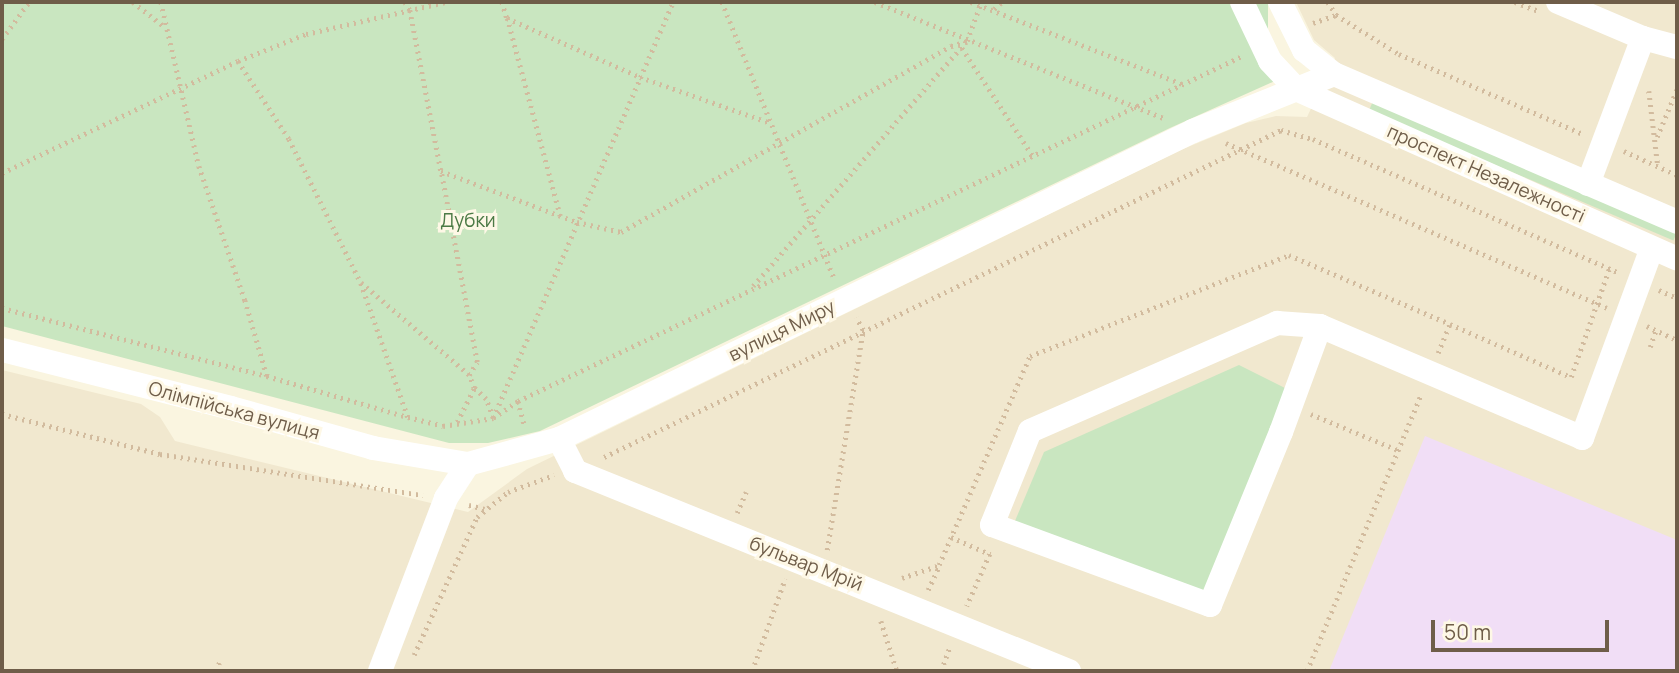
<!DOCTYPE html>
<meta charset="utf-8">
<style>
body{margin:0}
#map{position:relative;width:1679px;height:673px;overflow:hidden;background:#faf5e0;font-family:Manrope,sans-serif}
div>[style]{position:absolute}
.residential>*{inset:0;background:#f1e8cf}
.education>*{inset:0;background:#f1def6}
.green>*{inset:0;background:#c9e6c0;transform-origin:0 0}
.path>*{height:4.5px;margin-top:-2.25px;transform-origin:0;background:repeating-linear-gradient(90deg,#d2bb9e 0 2px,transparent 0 7px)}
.minor>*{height:24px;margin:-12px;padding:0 12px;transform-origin:12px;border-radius:12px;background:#fff}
span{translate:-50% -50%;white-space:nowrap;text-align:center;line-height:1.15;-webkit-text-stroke:6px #fef8e6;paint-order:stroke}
.street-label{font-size:19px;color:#6f5d49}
.park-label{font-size:19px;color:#4c7a45}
.frame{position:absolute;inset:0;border:4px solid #6f5d49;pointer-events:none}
.scale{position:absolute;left:1431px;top:620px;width:178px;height:32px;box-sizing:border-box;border:4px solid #6f5d49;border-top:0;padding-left:9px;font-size:21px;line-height:24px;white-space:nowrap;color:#6f5d49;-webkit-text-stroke:5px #fef8e6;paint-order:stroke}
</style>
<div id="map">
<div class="residential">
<div style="clip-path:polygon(1296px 2px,1677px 2px,1677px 671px,2px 671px,2px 370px,141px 404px,160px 417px,175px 441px,468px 512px,527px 469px,1183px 149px,1246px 123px,1276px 116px,1307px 117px,1335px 58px,1314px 40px)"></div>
</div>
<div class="education">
<div style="clip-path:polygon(1425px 436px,1677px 540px,1677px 671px,1329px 671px)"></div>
</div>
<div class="green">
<div style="clip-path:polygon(2px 2px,1238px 2px,1275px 81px,1170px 128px,540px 431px,488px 443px,449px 443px,2px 326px)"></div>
<div style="left:1255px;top:2px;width:13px;height:66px"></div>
<div style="left:1373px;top:101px;width:331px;height:11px;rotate:23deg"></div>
<div style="clip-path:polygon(1239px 365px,1295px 393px,1211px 610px,1007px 540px,1044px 452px)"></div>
</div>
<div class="path">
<div style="left:133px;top:2px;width:41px;rotate:38deg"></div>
<div style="left:161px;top:2px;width:168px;rotate:77deg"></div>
<div style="left:199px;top:166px;width:142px;rotate:71.1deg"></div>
<div style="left:245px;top:300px;width:79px;rotate:73.9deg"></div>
<div style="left:405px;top:2px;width:9px;rotate:58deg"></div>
<div style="left:410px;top:10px;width:164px;rotate:79.1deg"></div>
<div style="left:502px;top:2px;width:17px;rotate:73deg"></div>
<div style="left:722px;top:2px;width:300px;rotate:67.9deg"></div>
<div style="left:875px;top:2px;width:314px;rotate:21.9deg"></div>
<div style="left:971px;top:2px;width:226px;rotate:21.2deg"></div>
<div style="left:1328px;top:2px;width:15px;rotate:58deg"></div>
<div style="left:1336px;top:15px;width:74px;rotate:31.8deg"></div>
<div style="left:1399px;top:54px;width:201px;rotate:23.5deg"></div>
<div style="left:1515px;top:2px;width:25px;rotate:21deg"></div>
<div style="left:994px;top:9px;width:11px;rotate:-41deg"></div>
<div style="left:1313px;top:23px;width:24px;rotate:-19deg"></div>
<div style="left:2px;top:39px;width:46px;rotate:-53.9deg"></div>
<div style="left:962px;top:48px;width:129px;rotate:56.7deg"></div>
<div style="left:238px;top:61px;width:93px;rotate:56.8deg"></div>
<div style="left:289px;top:139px;width:161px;rotate:63.4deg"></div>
<div style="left:1649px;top:91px;width:76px;rotate:83.2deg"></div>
<div style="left:1657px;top:137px;width:52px;rotate:-67.4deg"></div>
<div style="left:1226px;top:143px;width:415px;rotate:23.4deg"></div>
<div style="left:1624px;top:151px;width:58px;rotate:24.4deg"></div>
<div style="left:2px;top:173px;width:261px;rotate:-25.4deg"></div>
<div style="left:238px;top:61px;width:73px;rotate:-21.7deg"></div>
<div style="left:306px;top:34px;width:144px;rotate:-12.9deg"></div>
<div style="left:560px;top:216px;width:205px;rotate:-105deg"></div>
<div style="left:507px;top:18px;width:145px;rotate:23.9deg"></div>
<div style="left:640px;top:77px;width:136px;rotate:19.4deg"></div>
<div style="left:753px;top:286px;width:324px;rotate:-48.9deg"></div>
<div style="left:1659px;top:290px;width:20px;rotate:24deg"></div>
<div style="left:2px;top:308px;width:274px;rotate:14.4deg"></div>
<div style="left:267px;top:376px;width:146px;rotate:16.3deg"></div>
<div style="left:1647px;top:326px;width:33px;rotate:25deg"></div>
<div style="left:1650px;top:347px;width:18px;rotate:-71deg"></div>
<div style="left:1438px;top:353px;width:31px;rotate:-68deg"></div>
<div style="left:1450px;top:324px;width:132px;rotate:23.7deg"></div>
<div style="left:1571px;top:377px;width:114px;rotate:-70.6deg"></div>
<div style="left:469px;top:375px;width:142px;rotate:-139.6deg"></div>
<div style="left:361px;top:283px;width:142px;rotate:70.7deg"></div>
<div style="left:408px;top:417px;width:36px;rotate:14deg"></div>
<div style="left:443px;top:426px;width:51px;rotate:-9.1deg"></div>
<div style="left:493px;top:418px;width:30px;rotate:-34deg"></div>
<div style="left:518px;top:401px;width:802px;rotate:-25.48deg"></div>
<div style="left:518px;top:401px;width:27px;rotate:75deg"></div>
<div style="left:2px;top:414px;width:163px;rotate:14.2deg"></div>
<div style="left:160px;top:454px;width:266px;rotate:8.9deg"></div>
<div style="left:1311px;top:414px;width:94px;rotate:22.5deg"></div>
<div style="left:493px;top:418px;width:20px;rotate:-110deg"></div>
<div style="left:486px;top:399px;width:16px;rotate:-137deg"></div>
<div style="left:474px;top:388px;width:14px;rotate:-111deg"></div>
<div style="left:469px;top:375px;width:15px;rotate:-58deg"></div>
<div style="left:477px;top:362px;width:194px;rotate:-100.7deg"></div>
<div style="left:441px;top:171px;width:145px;rotate:20.6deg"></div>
<div style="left:577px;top:222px;width:45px;rotate:12.8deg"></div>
<div style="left:621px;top:232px;width:379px;rotate:-29.4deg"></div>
<div style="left:951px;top:46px;width:17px;rotate:-17deg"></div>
<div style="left:967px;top:41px;width:38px;rotate:-70deg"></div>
<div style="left:493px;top:418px;width:453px;rotate:-66.6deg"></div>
<div style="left:457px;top:422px;width:38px;rotate:-63deg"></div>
<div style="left:604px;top:457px;width:752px;rotate:-25.78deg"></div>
<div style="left:1281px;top:130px;width:33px;rotate:16deg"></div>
<div style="left:1313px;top:139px;width:334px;rotate:23.6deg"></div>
<div style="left:469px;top:505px;width:16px;rotate:14deg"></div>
<div style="left:737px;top:513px;width:23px;rotate:-67deg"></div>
<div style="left:951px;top:537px;width:43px;rotate:23.6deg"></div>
<div style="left:990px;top:554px;width:57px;rotate:113.9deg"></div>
<div style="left:827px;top:550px;width:223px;rotate:-80.7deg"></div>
<div style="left:863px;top:330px;width:14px;rotate:-120deg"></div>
<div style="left:902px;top:578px;width:39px;rotate:-19deg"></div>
<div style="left:939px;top:565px;width:228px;rotate:-66.5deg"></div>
<div style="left:1030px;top:356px;width:278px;rotate:-21.3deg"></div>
<div style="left:1289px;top:255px;width:175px;rotate:23.2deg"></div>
<div style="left:928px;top:590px;width:26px;rotate:-65deg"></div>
<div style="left:881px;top:621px;width:52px;rotate:72.3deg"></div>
<div style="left:414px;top:655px;width:152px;rotate:-65.5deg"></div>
<div style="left:477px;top:517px;width:40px;rotate:-39deg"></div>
<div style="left:508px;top:492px;width:49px;rotate:-20.3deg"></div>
<div style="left:216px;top:671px;width:9px;rotate:-69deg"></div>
<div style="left:752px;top:671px;width:98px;rotate:-70.3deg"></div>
<div style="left:941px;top:671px;width:27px;rotate:-70deg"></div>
<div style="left:1307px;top:671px;width:300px;rotate:-67.6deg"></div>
</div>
<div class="minor">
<div style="left:1242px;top:2px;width:65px;rotate:64.6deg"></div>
<div style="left:1270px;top:61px;width:38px;rotate:47deg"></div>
<div style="left:1296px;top:89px;width:417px;rotate:24deg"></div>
<div style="left:1280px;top:2px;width:54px;rotate:63.4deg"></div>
<div style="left:1304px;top:50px;width:38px;rotate:39deg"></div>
<div style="left:1334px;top:74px;width:374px;rotate:23.3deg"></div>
<div style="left:1558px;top:2px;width:92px;rotate:23deg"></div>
<div style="left:1643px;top:38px;width:35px;rotate:15deg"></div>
<div style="left:1588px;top:184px;width:156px;rotate:-69.4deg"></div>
<div style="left:1320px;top:326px;width:113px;rotate:110.2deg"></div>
<div style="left:1281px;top:432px;width:187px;rotate:112.3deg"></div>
<div style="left:1210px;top:605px;width:232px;rotate:-159.8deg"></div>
<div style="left:992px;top:525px;width:101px;rotate:-68deg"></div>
<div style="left:1030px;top:431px;width:270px;rotate:-23.6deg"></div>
<div style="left:1277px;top:323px;width:43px;rotate:4deg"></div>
<div style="left:1320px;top:326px;width:285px;rotate:23.1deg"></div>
<div style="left:1582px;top:438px;width:202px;rotate:-69.8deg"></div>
<div style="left:2px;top:350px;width:236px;rotate:14.2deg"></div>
<div style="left:231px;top:408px;width:148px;rotate:15.7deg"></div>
<div style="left:373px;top:448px;width:96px;rotate:9.6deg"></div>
<div style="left:468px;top:464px;width:94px;rotate:-15.4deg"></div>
<div style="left:559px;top:439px;width:705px;rotate:-25.91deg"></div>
<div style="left:1193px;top:131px;width:152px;rotate:-22deg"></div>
<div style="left:559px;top:439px;width:36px;rotate:63deg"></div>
<div style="left:575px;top:471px;width:533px;rotate:22.04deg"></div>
<div style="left:380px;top:671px;width:185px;rotate:-69.1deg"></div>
<div style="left:446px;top:498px;width:40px;rotate:-57.1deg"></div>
</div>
<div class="street-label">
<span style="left:1486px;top:174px;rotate:24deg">проспект Незалежності</span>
<span style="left:782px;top:331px;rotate:-26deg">вулиця Миру</span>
<span style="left:234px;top:411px;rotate:15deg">Олімпійська вулиця</span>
<span style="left:806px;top:564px;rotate:21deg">бульвар Мрій</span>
</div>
<div class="park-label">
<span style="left:468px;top:221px">Дубки</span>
</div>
<div class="frame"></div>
<div class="scale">50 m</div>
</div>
